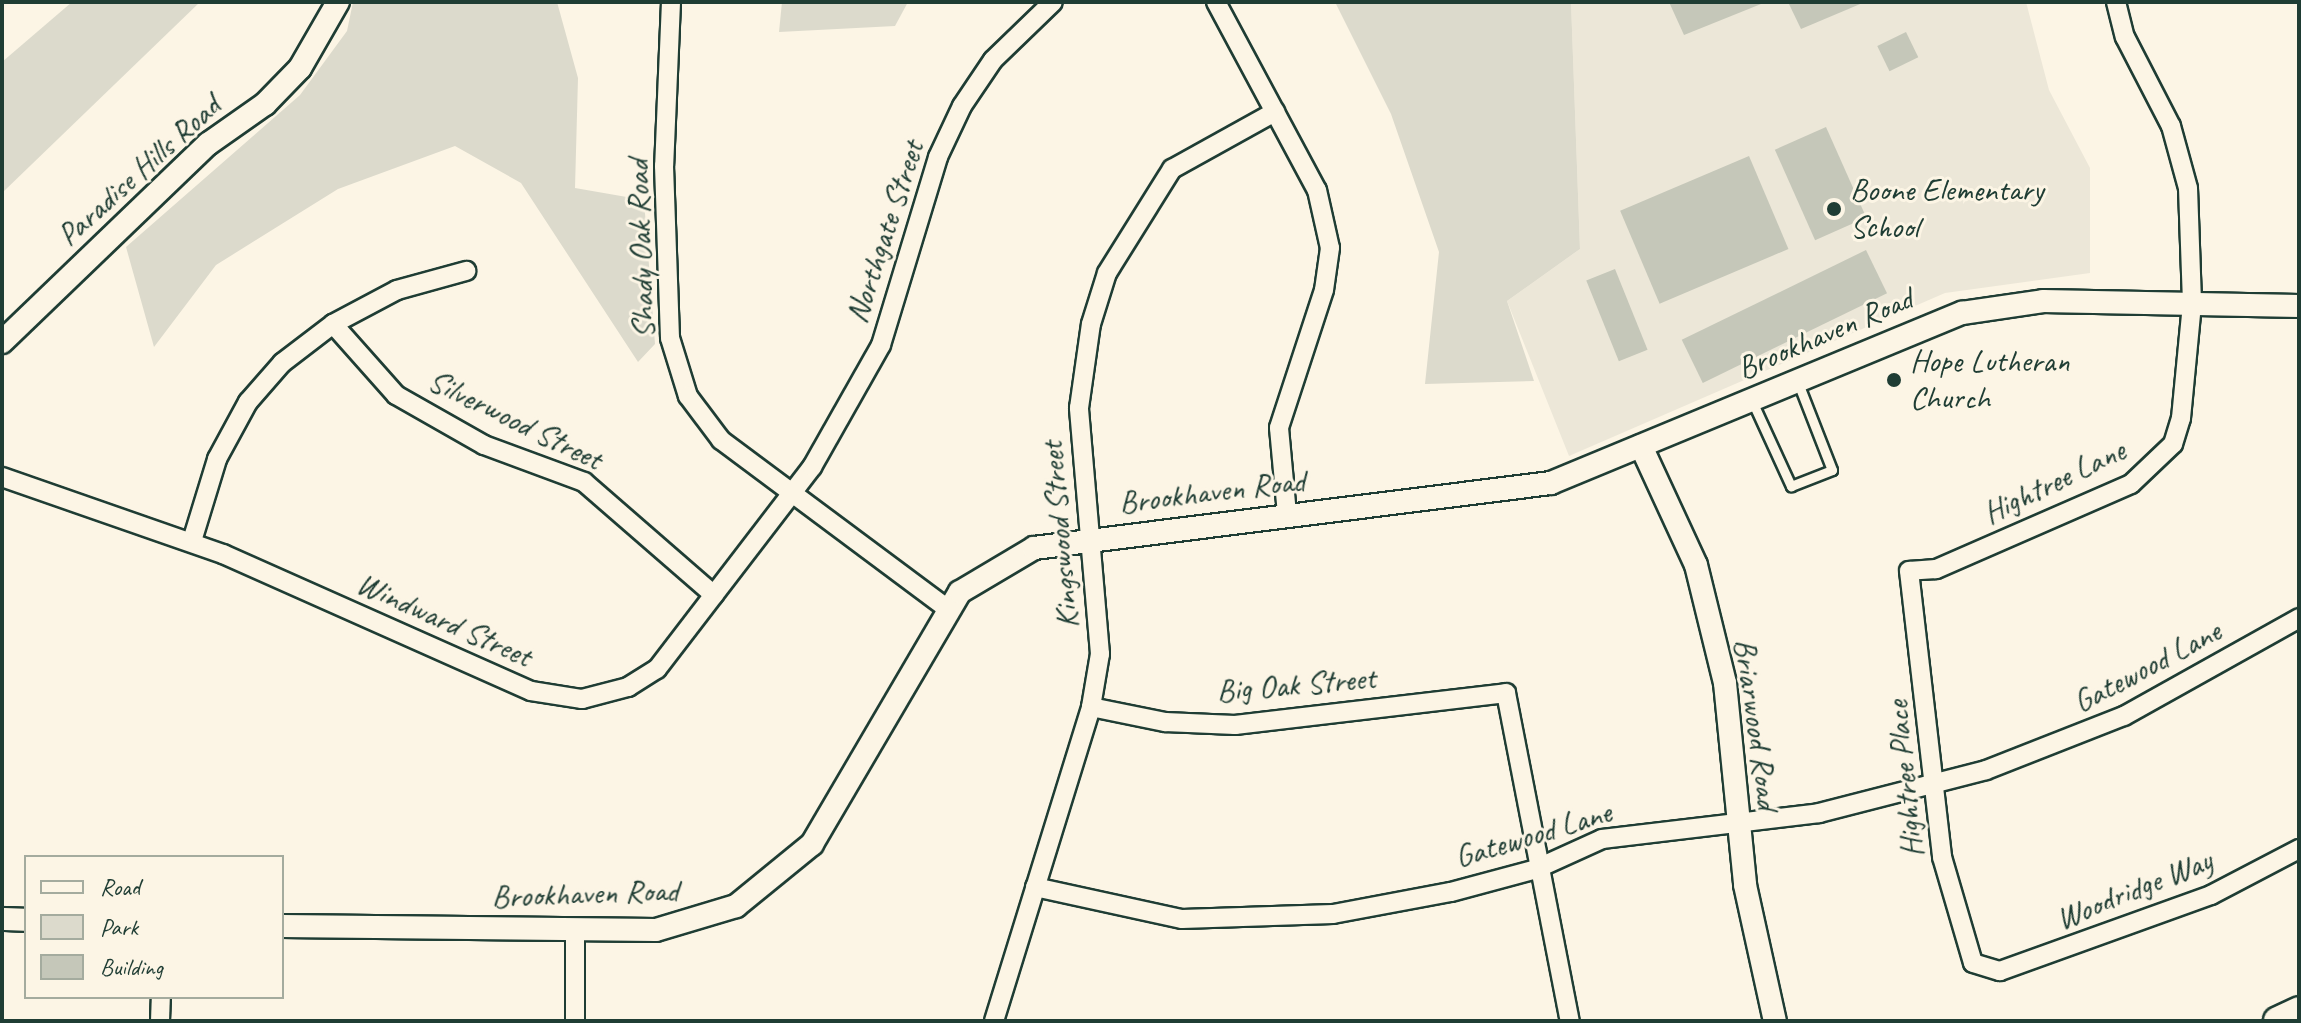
<!DOCTYPE html>
<style>
body{margin:0}
#map{position:relative;width:2301px;height:1023px;overflow:hidden;background:#fcf5e5;font-family:Caveat,sans-serif}
div>[style]{position:absolute}
.built>*{inset:0;background:#ece7d8}
.green>*{inset:0;background:#dcdacc}
.building>*{inset:0;background:#c5c7b9;transform-origin:0 0}
.roads{filter:drop-shadow(2px 0 #1f3d34) drop-shadow(-2px 0 #1f3d34) drop-shadow(0 2px #1f3d34) drop-shadow(0 -2px #1f3d34)}
.service>*{height:9px;margin:-4.5px;padding:0 4.5px;transform-origin:4.5px;border-radius:4.5px;background:#fcf5e5}
.minor>*{height:18px;margin:-9px;padding:0 9px;transform-origin:9px;border-radius:9px;background:#fcf5e5}
.tertiary>*{height:22px;margin:-11px;padding:0 11px;transform-origin:11px;border-radius:11px;background:#fcf5e5}
.primary>*{height:28px;margin:-14px;padding:0 14px;transform-origin:14px;border-radius:14px;background:#fcf5e5}
.dots>*{width:22px;height:22px;translate:-50% -50%;box-sizing:border-box;border:4px solid #fcf5e5;border-radius:50%}
span{translate:-50% -50%;white-space:nowrap;text-align:center;line-height:1.15;-webkit-text-stroke:6px #fcf5e5;paint-order:stroke}
.street-label{font-size:32px;color:#1f3d34}
.poi-label{font-size:32px;color:#1f3d34}
.left{translate:0 -50%;text-align:left}
.frame{position:absolute;inset:0;border:4px solid #1f3d34;pointer-events:none}
.legend{position:absolute;left:24px;top:855px;width:260px;height:144px;box-sizing:border-box;background:#fcf5e5;border:2px solid #a4ab9e;margin:0;padding:10px 14px;list-style:none;font-size:24px;color:#1f3d34}
.legend li{display:flex;align-items:center;gap:16px;height:40px}
.legend b{width:40px;border:2px solid #a4ab9e}
</style>
<div id="map">
<div class="built">
<div style="clip-path:polygon(1571px 2px,2026px 2px,2049px 90px,2090px 168px,2090px 273px,1945px 293px,1569px 456px,1507px 301px,1580px 249px)"></div>
</div>
<div class="green">
<div style="clip-path:polygon(72px 2px,200px 2px,2px 193px,2px 62px)"></div>
<div style="clip-path:polygon(353px 2px,557px 2px,578px 78px,575px 188px,644px 200px,655px 344px,638px 362px,521px 183px,455px 146px,338px 189px,216px 265px,154px 347px,126px 247px,300px 95px,347px 31px)"></div>
<div style="clip-path:polygon(782px 2px,908px 2px,895px 26px,779px 32px)"></div>
<div style="clip-path:polygon(1335px 2px,1571px 2px,1580px 249px,1507px 301px,1534px 381px,1425px 384px,1439px 252px,1391px 114px)"></div>
</div>
<div class="building">
<div style="clip-path:polygon(1669px 2px,1766px 2px,1684px 35px)"></div>
<div style="clip-path:polygon(1788px 2px,1865px 2px,1801px 29px)"></div>
<div style="left:1906px;top:32px;width:28px;height:32px;rotate:64deg"></div>
<div style="left:1826px;top:127px;width:99px;height:56px;rotate:66deg"></div>
<div style="left:1749px;top:156px;width:101px;height:140px;rotate:67deg"></div>
<div style="left:1866px;top:250px;width:48px;height:205px;rotate:64deg"></div>
<div style="left:1615px;top:269px;width:87px;height:31px;rotate:68deg"></div>
</div>
<div class="roads">
<div class="service">
<div style="left:1752px;top:401px;width:94px;rotate:65.4deg"></div>
<div style="left:1791px;top:486px;width:44px;rotate:-21.3deg"></div>
<div style="left:1832px;top:470px;width:97px;rotate:-111.3deg"></div>
</div>
<div class="minor">
<div style="left:671px;top:2px;width:164px;rotate:92.4deg"></div>
<div style="left:664px;top:166px;width:172px;rotate:88deg"></div>
<div style="left:670px;top:338px;width:61px;rotate:72.8deg"></div>
<div style="left:688px;top:396px;width:55px;rotate:53.1deg"></div>
<div style="left:721px;top:440px;width:281px;rotate:36.7deg"></div>
<div style="left:1216px;top:2px;width:213px;rotate:61.8deg"></div>
<div style="left:1317px;top:190px;width:59px;rotate:77.4deg"></div>
<div style="left:1330px;top:248px;width:42px;rotate:98.1deg"></div>
<div style="left:1324px;top:290px;width:145px;rotate:108.1deg"></div>
<div style="left:1279px;top:428px;width:87px;rotate:84.7deg"></div>
<div style="left:2116px;top:2px;width:36px;rotate:76deg"></div>
<div style="left:2125px;top:37px;width:100px;rotate:62.7deg"></div>
<div style="left:2171px;top:126px;width:64px;rotate:74.7deg"></div>
<div style="left:2188px;top:188px;width:116px;rotate:88deg"></div>
<div style="left:2192px;top:304px;width:115px;rotate:95.5deg"></div>
<div style="left:2181px;top:418px;width:27px;rotate:107deg"></div>
<div style="left:2173px;top:444px;width:58px;rotate:136.4deg"></div>
<div style="left:2131px;top:484px;width:213px;rotate:156.4deg"></div>
<div style="left:1936px;top:569px;width:27px;rotate:176deg"></div>
<div style="left:1909px;top:571px;width:288px;rotate:83.4deg"></div>
<div style="left:1942px;top:857px;width:110px;rotate:73.7deg"></div>
<div style="left:1973px;top:963px;width:28px;rotate:17deg"></div>
<div style="left:2000px;top:971px;width:224px;rotate:-19.8deg"></div>
<div style="left:2211px;top:895px;width:99px;rotate:-27.6deg"></div>
<div style="left:333px;top:324px;width:95px;rotate:48.4deg"></div>
<div style="left:396px;top:395px;width:101px;rotate:29.6deg"></div>
<div style="left:484px;top:445px;width:107px;rotate:20.3deg"></div>
<div style="left:584px;top:482px;width:172px;rotate:41deg"></div>
<div style="left:2px;top:477px;width:234px;rotate:19.2deg"></div>
<div style="left:223px;top:554px;width:337px;rotate:24deg"></div>
<div style="left:531px;top:691px;width:52px;rotate:8.9deg"></div>
<div style="left:582px;top:699px;width:48px;rotate:-14.6deg"></div>
<div style="left:628px;top:687px;width:34px;rotate:-32deg"></div>
<div style="left:657px;top:669px;width:255px;rotate:-52.5deg"></div>
<div style="left:812px;top:467px;width:140px;rotate:-60.5deg"></div>
<div style="left:881px;top:345px;width:196px;rotate:-73.1deg"></div>
<div style="left:938px;top:157px;width:56px;rotate:-64.8deg"></div>
<div style="left:962px;top:106px;width:55px;rotate:-56deg"></div>
<div style="left:993px;top:60px;width:83px;rotate:-44deg"></div>
<div style="left:192px;top:541px;width:86px;rotate:-73deg"></div>
<div style="left:217px;top:459px;width:65px;rotate:-61.5deg"></div>
<div style="left:248px;top:402px;width:52px;rotate:-48.9deg"></div>
<div style="left:282px;top:363px;width:64px;rotate:-37.4deg"></div>
<div style="left:333px;top:324px;width:72px;rotate:-28deg"></div>
<div style="left:397px;top:290px;width:72px;rotate:-15.4deg"></div>
<div style="left:1091px;top:707px;width:76px;rotate:11.5deg"></div>
<div style="left:1165px;top:722px;width:70px;rotate:2.5deg"></div>
<div style="left:1235px;top:725px;width:273px;rotate:-6.7deg"></div>
<div style="left:1506px;top:693px;width:334px;rotate:79deg"></div>
<div style="left:1035px;top:887px;width:150px;rotate:12.3deg"></div>
<div style="left:1182px;top:919px;width:151px;rotate:-1.9deg"></div>
<div style="left:1333px;top:914px;width:120px;rotate:-10.6deg"></div>
<div style="left:1451px;top:892px;width:88px;rotate:-15.1deg"></div>
<div style="left:1536px;top:869px;width:72px;rotate:-24.4deg"></div>
<div style="left:1602px;top:839px;width:219px;rotate:-6.8deg"></div>
<div style="left:1819px;top:813px;width:172px;rotate:-14.4deg"></div>
<div style="left:1986px;top:770px;width:148px;rotate:-21.4deg"></div>
<div style="left:2124px;top:716px;width:201px;rotate:-29.2deg"></div>
<div style="left:575px;top:931px;width:90px;rotate:90deg"></div>
<div style="left:160px;top:1021px;width:24px;rotate:-88deg"></div>
<div style="left:994px;top:1021px;width:329px;rotate:-72.8deg"></div>
<div style="left:1091px;top:707px;width:54px;rotate:-80.4deg"></div>
<div style="left:1100px;top:654px;width:247px;rotate:-94.9deg"></div>
<div style="left:1079px;top:408px;width:85px;rotate:-81.9deg"></div>
<div style="left:1091px;top:324px;width:53px;rotate:-72.6deg"></div>
<div style="left:1107px;top:273px;width:123px;rotate:-58deg"></div>
<div style="left:1172px;top:169px;width:118px;rotate:-29deg"></div>
</div>
<div class="tertiary">
<div style="left:2px;top:342px;width:286px;rotate:-43.9deg"></div>
<div style="left:208px;top:144px;width:70px;rotate:-35.1deg"></div>
<div style="left:265px;top:104px;width:50px;rotate:-45.8deg"></div>
<div style="left:300px;top:68px;width:76px;rotate:-60.1deg"></div>
<div style="left:1641px;top:446px;width:131px;rotate:65.2deg"></div>
<div style="left:1696px;top:565px;width:122px;rotate:76.2deg"></div>
<div style="left:1725px;top:683px;width:203px;rotate:84.3deg"></div>
<div style="left:1745px;top:885px;width:139px;rotate:77.6deg"></div>
<div style="left:2px;top:919px;width:24px;rotate:2deg"></div>
<div style="left:282px;top:926px;width:374px;rotate:0.6deg"></div>
<div style="left:656px;top:930px;width:84px;rotate:-16.7deg"></div>
<div style="left:736px;top:906px;width:98px;rotate:-39.2deg"></div>
<div style="left:812px;top:844px;width:292px;rotate:-59.6deg"></div>
<div style="left:960px;top:592px;width:86px;rotate:-30.7deg"></div>
<div style="left:1034px;top:548px;width:521px;rotate:-7.17deg"></div>
<div style="left:1551px;top:483px;width:445px;rotate:-22.5deg"></div>
<div style="left:1962px;top:313px;width:82px;rotate:-8.4deg"></div>
<div style="left:2043px;top:301px;width:256px;rotate:1.1deg"></div>
</div>
<div class="primary">
<div style="left:2278px;top:1021px;width:23px;rotate:-25deg"></div>
</div>
</div>
<div class="dots">
<div style="left:1834px;top:209px;background:#1f3d34"></div>
<div style="left:1894px;top:380px;background:#1f3d34"></div>
</div>
<div class="street-label">
<span style="left:139px;top:171px;rotate:-42deg">Paradise Hills Road</span>
<span style="left:885px;top:232px;rotate:-72deg">Northgate Street</span>
<span style="left:641px;top:249px;rotate:-92deg">Shady Oak Road</span>
<span style="left:1825px;top:334px;rotate:-23deg">Brookhaven Road</span>
<span style="left:515px;top:420px;rotate:26deg">Silverwood Street</span>
<span style="left:2054px;top:482px;rotate:-26deg">Hightree Lane</span>
<span style="left:1212px;top:492px;rotate:-7deg">Brookhaven Road</span>
<span style="left:1060px;top:535px;rotate:-95deg">Kingswood Street</span>
<span style="left:444px;top:620px;rotate:24deg">Windward Street</span>
<span style="left:2147px;top:667px;rotate:-28deg">Gatewood Lane</span>
<span style="left:1296px;top:685px;rotate:-5deg">Big Oak Street</span>
<span style="left:1756px;top:724px;rotate:82deg">Briarwood Road</span>
<span style="left:1905px;top:779px;rotate:-96deg">Hightree Place</span>
<span style="left:1533px;top:835px;rotate:-17deg">Gatewood Lane</span>
<span style="left:2134px;top:890px;rotate:-22deg">Woodridge Way</span>
<span style="left:585px;top:894px;rotate:-2deg">Brookhaven Road</span>
</div>
<div class="poi-label">
<span class="left" style="left:1850px;top:209px">Boone Elementary<br>School</span>
<span class="left" style="left:1910px;top:380px">Hope Lutheran<br>Church</span>
</div>
<div class="frame"></div>
<ul class="legend">
<li><b style="height:10px;background:#fcf5e5"></b>Road</li>
<li><b style="height:22px;background:#dcdacc"></b>Park</li>
<li><b style="height:22px;background:#c5c7b9"></b>Building</li>
</ul>
</div>
